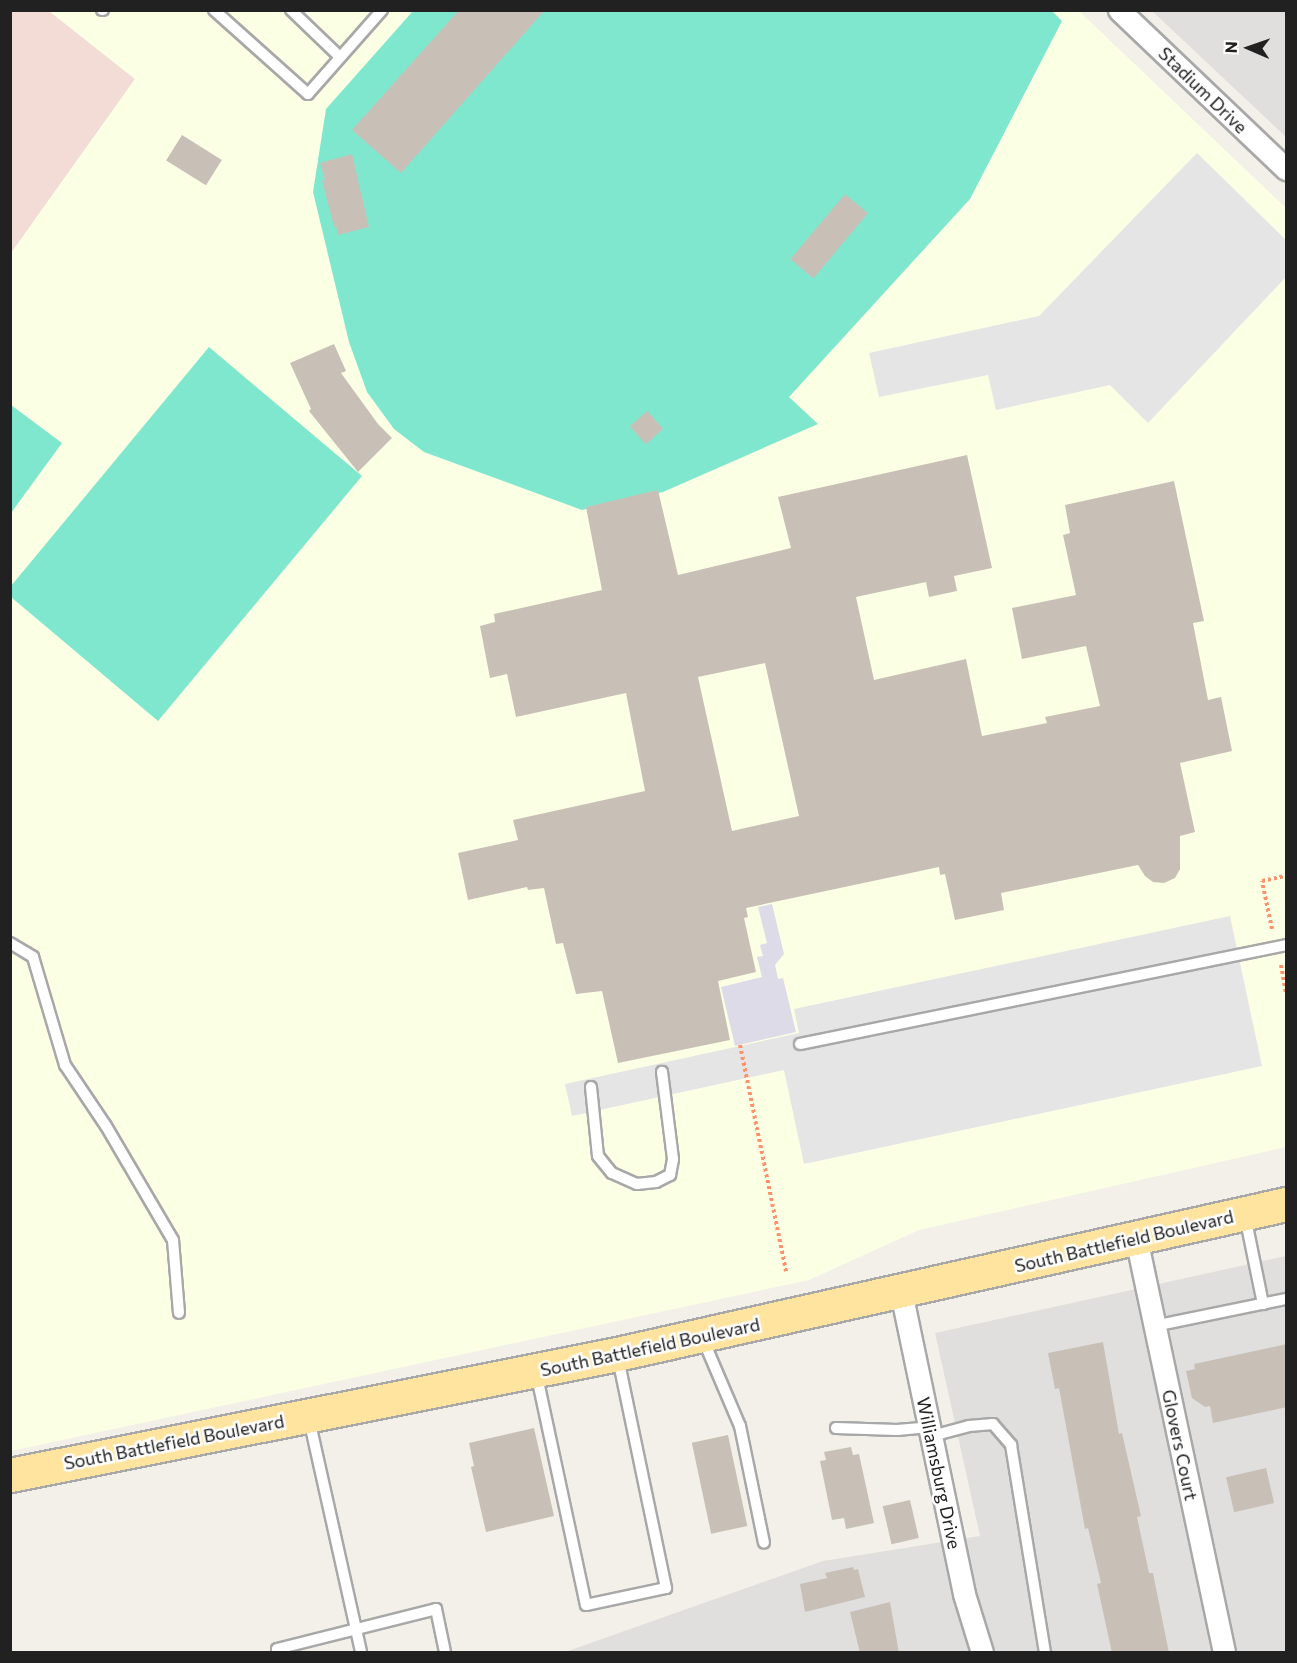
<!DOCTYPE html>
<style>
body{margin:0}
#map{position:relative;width:1297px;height:1663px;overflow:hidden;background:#f2f0e8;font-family:Commissioner,sans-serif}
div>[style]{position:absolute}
.residential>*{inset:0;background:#e0dfde}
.commercial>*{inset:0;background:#f4dcd6}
.education>*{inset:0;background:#fbffe4}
.pitch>*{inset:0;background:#80e7cf}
.parking>*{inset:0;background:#e5e5e5}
.plaza>*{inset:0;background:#dddbe8}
.building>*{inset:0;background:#c8c0b6;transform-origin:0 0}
.path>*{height:4px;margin-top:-2px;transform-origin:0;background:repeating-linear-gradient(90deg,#ff916c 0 3px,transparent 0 6px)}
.roads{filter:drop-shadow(2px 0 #a8a8a8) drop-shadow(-2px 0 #a8a8a8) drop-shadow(0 2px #a8a8a8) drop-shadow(0 -2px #a8a8a8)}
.lane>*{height:10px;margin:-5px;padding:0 5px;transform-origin:5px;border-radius:5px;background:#fff}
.street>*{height:21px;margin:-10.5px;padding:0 10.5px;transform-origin:10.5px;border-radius:10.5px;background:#fff}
.primary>*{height:33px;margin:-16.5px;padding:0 16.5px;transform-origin:16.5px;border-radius:16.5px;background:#ffe4a0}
span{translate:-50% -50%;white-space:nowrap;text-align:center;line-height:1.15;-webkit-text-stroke:5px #fff;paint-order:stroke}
.street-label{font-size:18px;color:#212121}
.frame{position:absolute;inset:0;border:12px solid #212121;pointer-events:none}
.north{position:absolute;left:1219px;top:18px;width:60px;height:60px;-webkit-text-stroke:4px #fff;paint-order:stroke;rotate:272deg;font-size:16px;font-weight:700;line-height:24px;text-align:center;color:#212121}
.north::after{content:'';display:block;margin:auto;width:21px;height:27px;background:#212121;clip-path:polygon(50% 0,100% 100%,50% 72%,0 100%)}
</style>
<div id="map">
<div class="residential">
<div style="clip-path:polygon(1152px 11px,1286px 11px,1286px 137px)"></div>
<div style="clip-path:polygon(1286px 1256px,1286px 1652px,565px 1652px,823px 1561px,980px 1536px,935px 1333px)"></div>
</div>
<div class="commercial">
<div style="clip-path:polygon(11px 11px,49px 11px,135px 79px,11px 253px)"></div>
</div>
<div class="education">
<div style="clip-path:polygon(49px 11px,1079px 11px,1286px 208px,1286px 1147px,919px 1230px,809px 1280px,11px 1451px,11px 253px,135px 79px)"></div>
</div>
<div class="pitch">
<div style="clip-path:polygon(1051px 10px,1062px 21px,970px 199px,789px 397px,818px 424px,663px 492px,582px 510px,424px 452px,394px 429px,367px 392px,349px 342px,313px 192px,326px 109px,413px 11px)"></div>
<div style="clip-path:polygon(209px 347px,362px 476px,158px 721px,11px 597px,11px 586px)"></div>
<div style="clip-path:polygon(11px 405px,62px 443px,11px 513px)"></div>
</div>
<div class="parking">
<div style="clip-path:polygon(1197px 153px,1286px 240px,1286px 277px,1148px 423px,1110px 385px,996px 410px,988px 375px,879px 397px,869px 353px,1039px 316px)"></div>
<div style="clip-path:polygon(1230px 916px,1262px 1066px,804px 1164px,784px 1070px,572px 1116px,565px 1084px,799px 1033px,794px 1009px)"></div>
</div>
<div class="plaza">
<div style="clip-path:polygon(772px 904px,784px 954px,775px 965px,778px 979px,783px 978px,796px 1032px,735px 1046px,721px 987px,762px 977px,757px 957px,763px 956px,760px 945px,767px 943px,758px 907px)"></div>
</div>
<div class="building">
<div style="clip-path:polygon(459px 10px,545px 10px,401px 173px,352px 130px)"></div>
<div style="left:182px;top:135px;width:47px;height:30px;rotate:32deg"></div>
<div style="clip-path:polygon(352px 154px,369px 227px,338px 235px,336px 226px,334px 227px,322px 180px,325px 180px,320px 163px)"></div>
<div style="left:845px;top:194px;width:30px;height:85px;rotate:40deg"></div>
<div style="clip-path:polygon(334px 344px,346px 371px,341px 373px,378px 424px,392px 438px,358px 472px,309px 411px,311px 409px,290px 363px)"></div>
<div style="left:647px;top:411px;width:24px;height:23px;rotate:48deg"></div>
<div style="clip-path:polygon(evenodd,967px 455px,992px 568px,954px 576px,957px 591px,929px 597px,926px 582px,856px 597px,874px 680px,966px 659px,982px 736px,1047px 723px,1045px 717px,1100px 706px,1086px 646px,1022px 659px,1012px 608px,1076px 595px,1063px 535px,1070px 533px,1065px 505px,1174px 481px,1204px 621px,1193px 623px,1208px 700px,1221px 697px,1232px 751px,1180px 763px,1195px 832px,1180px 836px,1180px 869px,1175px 878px,1164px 883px,1153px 882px,1145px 876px,1138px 865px,1001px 893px,1004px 910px,955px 920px,945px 874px,940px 875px,939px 867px,746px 908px,748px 917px,744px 918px,756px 972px,718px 981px,730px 1040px,618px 1063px,602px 991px,576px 994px,563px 943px,556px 944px,544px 888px,528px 890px,527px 887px,468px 900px,458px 853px,518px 840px,513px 820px,645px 791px,626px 693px,516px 717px,507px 674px,490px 678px,480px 626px,495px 622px,494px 614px,602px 590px,586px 507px,658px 490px,678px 575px,791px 548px,778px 497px,967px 455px,765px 663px,799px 816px,732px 831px,698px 677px,765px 663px)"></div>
<div style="clip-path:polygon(1103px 1342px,1119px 1434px,1122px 1433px,1141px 1516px,1137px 1517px,1149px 1573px,1153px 1573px,1169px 1653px,1112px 1653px,1097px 1584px,1101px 1583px,1088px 1528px,1085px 1529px,1059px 1388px,1055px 1389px,1048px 1353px)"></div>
<div style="clip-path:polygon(1287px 1344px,1287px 1407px,1213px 1423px,1210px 1406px,1205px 1407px,1192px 1398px,1186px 1371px,1195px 1369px,1194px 1364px)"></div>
<div style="clip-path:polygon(534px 1428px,554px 1516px,486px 1532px,471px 1467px,474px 1466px,469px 1443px)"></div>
<div style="left:728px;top:1435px;width:93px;height:37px;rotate:78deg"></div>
<div style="clip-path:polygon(851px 1447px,853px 1455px,859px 1454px,874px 1523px,846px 1529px,844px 1518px,832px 1520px,820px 1461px,826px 1460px,824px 1452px)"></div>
<div style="left:1266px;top:1468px;width:36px;height:41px;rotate:77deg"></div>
<div style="left:910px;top:1500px;width:39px;height:28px;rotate:77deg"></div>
<div style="clip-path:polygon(853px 1567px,854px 1570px,858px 1569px,865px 1597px,805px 1612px,800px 1584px,827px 1578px,825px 1573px)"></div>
<div style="clip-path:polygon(890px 1602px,899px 1653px,860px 1653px,850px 1612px)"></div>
</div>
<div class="path">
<div style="left:1272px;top:929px;width:49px;rotate:-101.8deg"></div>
<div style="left:1262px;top:881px;width:25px;rotate:-12deg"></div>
<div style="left:1281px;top:965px;width:28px;rotate:80deg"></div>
<div style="left:740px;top:1045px;width:231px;rotate:78.5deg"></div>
</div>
<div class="roads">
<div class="lane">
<div style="left:102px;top:10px;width:1px"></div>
<div style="left:214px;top:10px;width:126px;rotate:41.8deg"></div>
<div style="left:308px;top:94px;width:112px;rotate:-48.6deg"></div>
<div style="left:291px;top:10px;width:68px;rotate:43.8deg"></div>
<div style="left:10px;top:943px;width:27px;rotate:31deg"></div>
<div style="left:33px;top:957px;width:113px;rotate:73.5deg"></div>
<div style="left:65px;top:1065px;width:73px;rotate:56.1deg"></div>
<div style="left:106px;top:1126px;width:132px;rotate:59.6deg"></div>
<div style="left:173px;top:1240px;width:73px;rotate:85.3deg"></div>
<div style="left:800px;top:1044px;width:496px;rotate:-11.5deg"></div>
<div style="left:591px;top:1087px;width:69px;rotate:84.2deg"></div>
<div style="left:598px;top:1156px;width:22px;rotate:51deg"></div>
<div style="left:612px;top:1173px;width:27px;rotate:24deg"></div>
<div style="left:637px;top:1184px;width:19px;rotate:-6deg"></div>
<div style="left:656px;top:1182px;width:16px;rotate:-27deg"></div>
<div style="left:670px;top:1175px;width:16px;rotate:-79deg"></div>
<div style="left:673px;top:1159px;width:88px;rotate:-97.2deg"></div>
<div style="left:1245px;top:1216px;width:90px;rotate:78.4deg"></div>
<div style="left:1154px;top:1326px;width:135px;rotate:-11.6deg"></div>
<div style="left:702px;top:1337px;width:97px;rotate:66.9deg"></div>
<div style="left:740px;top:1426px;width:119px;rotate:78.4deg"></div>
<div style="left:536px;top:1372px;width:238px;rotate:77.9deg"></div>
<div style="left:586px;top:1605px;width:82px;rotate:-12deg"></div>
<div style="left:666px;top:1588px;width:235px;rotate:-101.8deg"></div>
<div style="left:309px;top:1419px;width:239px;rotate:77.4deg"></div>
<div style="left:836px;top:1428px;width:61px;rotate:1.9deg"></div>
<div style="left:897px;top:1430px;width:33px;rotate:-5deg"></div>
<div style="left:932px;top:1436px;width:38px;rotate:-15deg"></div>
<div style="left:969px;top:1426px;width:24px;rotate:-5deg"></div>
<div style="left:993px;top:1424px;width:28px;rotate:49deg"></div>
<div style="left:1011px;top:1445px;width:210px;rotate:80.7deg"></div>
<div style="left:278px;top:1652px;width:3px;rotate:-108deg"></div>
<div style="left:277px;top:1649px;width:164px;rotate:-14.1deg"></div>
<div style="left:436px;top:1609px;width:44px;rotate:78.2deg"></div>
</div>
<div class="street">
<div style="left:1119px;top:10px;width:231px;rotate:43.6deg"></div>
<div style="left:1136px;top:1238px;width:423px;rotate:78deg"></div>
<div style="left:901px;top:1292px;width:309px;rotate:78.2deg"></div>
<div style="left:964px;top:1594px;width:61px;rotate:72.8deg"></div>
</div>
<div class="primary">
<div style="left:10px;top:1475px;width:619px;rotate:-11.27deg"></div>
<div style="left:617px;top:1354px;width:686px;rotate:-12.64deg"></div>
</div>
</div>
<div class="street-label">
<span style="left:1203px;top:90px;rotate:44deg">Stadium Drive</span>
<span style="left:1124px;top:1241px;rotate:-13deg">South Battlefield Boulevard</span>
<span style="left:650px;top:1347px;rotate:-12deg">South Battlefield Boulevard</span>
<span style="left:174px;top:1442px;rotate:-11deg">South Battlefield Boulevard</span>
<span style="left:1180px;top:1445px;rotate:78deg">Glovers Court</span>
<span style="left:939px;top:1473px;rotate:78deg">Williamsburg Drive</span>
</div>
<div class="frame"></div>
<div class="north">N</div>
</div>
